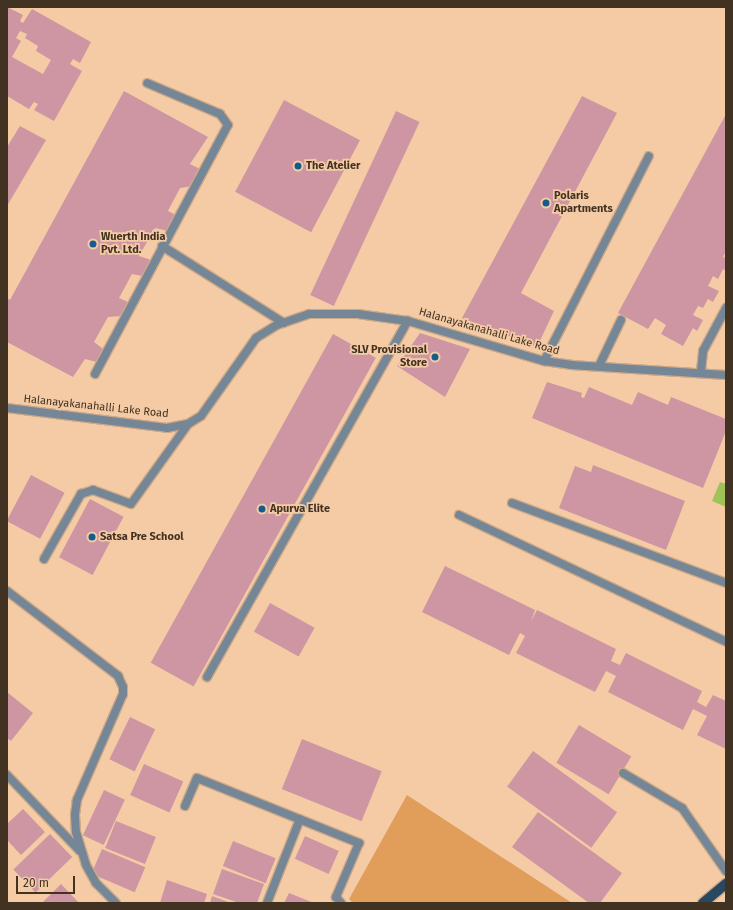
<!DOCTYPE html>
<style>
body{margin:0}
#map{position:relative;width:733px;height:910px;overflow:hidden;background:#f4cba5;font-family:"Fira Sans",sans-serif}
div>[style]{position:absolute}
.green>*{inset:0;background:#e09e5a}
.water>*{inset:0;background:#9fc357}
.building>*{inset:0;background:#ce96a2;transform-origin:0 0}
.roads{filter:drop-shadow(1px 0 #cda988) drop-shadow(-1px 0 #cda988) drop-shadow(0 1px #cda988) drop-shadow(0 -1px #cda988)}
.service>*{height:8px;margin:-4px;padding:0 4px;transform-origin:4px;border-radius:4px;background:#758796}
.minor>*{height:8px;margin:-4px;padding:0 4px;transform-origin:4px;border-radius:4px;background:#758796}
.primary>*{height:10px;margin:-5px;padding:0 5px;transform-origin:5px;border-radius:5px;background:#284862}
.dots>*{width:11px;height:11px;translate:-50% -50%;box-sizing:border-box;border:2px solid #f4cba5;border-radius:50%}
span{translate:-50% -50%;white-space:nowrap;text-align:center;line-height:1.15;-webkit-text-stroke:3.5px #f4cba5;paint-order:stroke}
.poi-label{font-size:11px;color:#423222;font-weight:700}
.left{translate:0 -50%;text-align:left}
.right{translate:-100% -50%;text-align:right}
.street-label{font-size:11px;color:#423222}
.frame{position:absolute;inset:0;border:8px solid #423222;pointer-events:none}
.scale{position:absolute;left:16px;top:876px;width:59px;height:18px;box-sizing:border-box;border:2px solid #423222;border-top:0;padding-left:5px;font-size:12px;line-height:14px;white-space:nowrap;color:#423222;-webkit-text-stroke:3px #f4cba5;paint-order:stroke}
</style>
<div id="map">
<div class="green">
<div style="clip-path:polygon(407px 795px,572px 903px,353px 903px,349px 899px)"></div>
</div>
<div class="water">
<div style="clip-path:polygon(720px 482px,726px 484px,726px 507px,712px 501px)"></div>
</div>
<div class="building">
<div style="clip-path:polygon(evenodd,7px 7px,23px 15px,20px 21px,23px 23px,32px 9px,91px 42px,80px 63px,73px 59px,70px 64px,82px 71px,54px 121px,34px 110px,38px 104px,34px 102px,29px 109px,7px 96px,7px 7px,20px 31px,27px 34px,25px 38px,38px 46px,36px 51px,51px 60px,43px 74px,12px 57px,21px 41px,16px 38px,20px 31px)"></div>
<div style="clip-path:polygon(124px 91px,208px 137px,190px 164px,200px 169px,193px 186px,180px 188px,168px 211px,176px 215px,168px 231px,155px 228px,139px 256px,151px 260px,142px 276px,132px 274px,119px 298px,128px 302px,121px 316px,108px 317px,94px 342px,103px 349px,97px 362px,85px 359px,73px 377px,7px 342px,7px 298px,10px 300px)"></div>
<div style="clip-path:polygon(582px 96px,617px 113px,521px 293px,554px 311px,537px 347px,462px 318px)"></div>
<div style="left:284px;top:100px;width:86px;height:104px;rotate:28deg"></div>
<div style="left:396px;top:111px;width:26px;height:203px;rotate:25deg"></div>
<div style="clip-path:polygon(726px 114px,726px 251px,723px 257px,726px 258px,726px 271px,723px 269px,718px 279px,713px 276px,708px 286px,719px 291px,713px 302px,708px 299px,703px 308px,698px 306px,693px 315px,703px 320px,697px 331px,693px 328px,683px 346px,661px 334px,666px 325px,655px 318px,648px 329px,618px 313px)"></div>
<div style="clip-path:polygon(20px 126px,46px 140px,7px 206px,7px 147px)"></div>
<div style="clip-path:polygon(420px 333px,470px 349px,445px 397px,397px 366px)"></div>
<div style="left:333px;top:334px;width:49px;height:376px;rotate:29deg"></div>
<div style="clip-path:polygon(547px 382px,582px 393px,581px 397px,584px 398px,589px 387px,632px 405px,638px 392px,668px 405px,671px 397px,726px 419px,726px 431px,703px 488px,532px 418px)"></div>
<div style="clip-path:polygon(593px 465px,685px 501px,666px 550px,559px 508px,575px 466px,591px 472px)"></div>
<div style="left:31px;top:475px;width:38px;height:52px;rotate:28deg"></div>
<div style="left:90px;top:499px;width:38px;height:66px;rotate:28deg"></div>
<div style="clip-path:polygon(445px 566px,535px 610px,531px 621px,537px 610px,616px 649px,611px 661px,620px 665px,626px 653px,702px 691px,697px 702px,706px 707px,713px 695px,726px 701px,726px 749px,697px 735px,707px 716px,693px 709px,683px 730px,608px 692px,616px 676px,606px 671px,595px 692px,516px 653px,525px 636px,520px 633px,509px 655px,422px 612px)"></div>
<div style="left:270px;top:603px;width:51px;height:33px;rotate:29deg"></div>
<div style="clip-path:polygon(7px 692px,33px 713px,11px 741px,7px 738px)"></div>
<div style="left:130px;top:717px;width:28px;height:47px;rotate:26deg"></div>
<div style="left:579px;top:725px;width:61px;height:44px;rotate:31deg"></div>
<div style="left:302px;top:739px;width:86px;height:54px;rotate:22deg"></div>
<div style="left:533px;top:751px;width:104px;height:44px;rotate:36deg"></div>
<div style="left:144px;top:764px;width:43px;height:34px;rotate:24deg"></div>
<div style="left:104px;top:790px;width:23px;height:50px;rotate:25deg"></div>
<div style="clip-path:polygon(23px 809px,45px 832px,21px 855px,7px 840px,7px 824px)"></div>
<div style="clip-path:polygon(538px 812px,622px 873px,600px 903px,589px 903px,512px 847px)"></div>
<div style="left:116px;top:821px;width:43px;height:29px;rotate:22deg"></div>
<div style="left:50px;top:834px;width:32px;height:51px;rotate:46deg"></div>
<div style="left:305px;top:836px;width:37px;height:25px;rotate:24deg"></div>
<div style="left:233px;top:841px;width:46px;height:27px;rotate:22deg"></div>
<div style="left:102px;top:849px;width:47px;height:27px;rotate:23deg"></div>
<div style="clip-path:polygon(222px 869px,264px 884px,257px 903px,239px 903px,213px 894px)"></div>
<div style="clip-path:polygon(167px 880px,207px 894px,204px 903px,160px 903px)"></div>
<div style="clip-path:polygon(61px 884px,79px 903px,42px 903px)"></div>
<div style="clip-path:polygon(289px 893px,314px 903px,284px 903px)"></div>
<div style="clip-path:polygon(212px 896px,231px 903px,210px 903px)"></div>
</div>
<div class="roads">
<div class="service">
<div style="left:162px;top:246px;width:144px;rotate:32.3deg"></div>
<div style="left:544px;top:361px;width:230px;rotate:-62.9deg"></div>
<div style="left:95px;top:374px;width:282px;rotate:-61.9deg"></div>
<div style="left:228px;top:125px;width:14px;rotate:-126deg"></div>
<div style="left:220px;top:114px;width:79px;rotate:-157deg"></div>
<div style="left:459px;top:515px;width:296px;rotate:25.4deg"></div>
<div style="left:44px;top:559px;width:75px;rotate:-60.4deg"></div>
<div style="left:81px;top:494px;width:13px;rotate:-18deg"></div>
<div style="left:93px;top:490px;width:40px;rotate:20.2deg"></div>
<div style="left:131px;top:504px;width:98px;rotate:-54.5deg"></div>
<div style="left:623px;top:773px;width:69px;rotate:30.7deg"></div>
<div style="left:682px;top:808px;width:77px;rotate:55.1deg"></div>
</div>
<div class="minor">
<div style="left:599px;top:366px;width:51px;rotate:-64.4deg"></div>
<div style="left:701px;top:371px;width:20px;rotate:-84deg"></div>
<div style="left:703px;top:351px;width:49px;rotate:-61.9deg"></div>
<div style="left:7px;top:408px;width:161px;rotate:7.1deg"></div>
<div style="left:167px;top:428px;width:21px;rotate:-11deg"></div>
<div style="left:188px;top:424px;width:15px;rotate:-32deg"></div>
<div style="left:201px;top:416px;width:95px;rotate:-54.8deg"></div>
<div style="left:256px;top:338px;width:25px;rotate:-32deg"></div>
<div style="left:277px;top:325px;width:34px;rotate:-19deg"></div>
<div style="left:309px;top:314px;width:49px"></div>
<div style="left:358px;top:314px;width:50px;rotate:8deg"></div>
<div style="left:408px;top:321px;width:142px;rotate:16.4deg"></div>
<div style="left:544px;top:361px;width:27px;rotate:8deg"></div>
<div style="left:571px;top:365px;width:155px;rotate:3.7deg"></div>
<div style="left:512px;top:503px;width:228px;rotate:20.5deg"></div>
<div style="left:7px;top:591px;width:140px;rotate:37.4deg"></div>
<div style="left:118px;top:676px;width:12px;rotate:66deg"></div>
<div style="left:123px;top:687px;width:7px;rotate:90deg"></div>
<div style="left:123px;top:694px;width:116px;rotate:113.5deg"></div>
<div style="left:77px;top:800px;width:15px;rotate:98deg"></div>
<div style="left:75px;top:815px;width:17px;rotate:87deg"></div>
<div style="left:76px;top:832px;width:34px;rotate:73deg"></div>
<div style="left:86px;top:865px;width:21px;rotate:61deg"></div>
<div style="left:96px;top:883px;width:28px;rotate:45deg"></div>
<div style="left:207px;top:677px;width:409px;rotate:-60.6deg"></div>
<div style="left:7px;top:775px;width:105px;rotate:46.2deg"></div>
<div style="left:185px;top:806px;width:30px;rotate:-67deg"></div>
<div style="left:197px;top:778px;width:175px;rotate:21.9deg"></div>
<div style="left:359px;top:843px;width:59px;rotate:113.1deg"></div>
<div style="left:336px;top:897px;width:8px;rotate:50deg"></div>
<div style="left:267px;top:903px;width:90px;rotate:-68.6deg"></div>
</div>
<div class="primary">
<div style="left:703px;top:903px;width:30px;rotate:-40deg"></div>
</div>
</div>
<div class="dots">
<div style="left:298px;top:166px;background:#125c90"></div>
<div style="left:546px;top:203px;background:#125c90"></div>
<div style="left:93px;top:244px;background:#125c90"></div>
<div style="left:435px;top:357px;background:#125c90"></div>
<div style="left:262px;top:509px;background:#125c90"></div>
<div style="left:92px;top:537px;background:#125c90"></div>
</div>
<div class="poi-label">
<span class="left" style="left:306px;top:166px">The Atelier</span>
<span class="left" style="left:554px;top:203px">Polaris<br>Apartments</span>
<span class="left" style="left:101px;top:244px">Wuerth India<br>Pvt. Ltd.</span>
<span class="right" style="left:427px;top:357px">SLV Provisional<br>Store</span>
<span class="left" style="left:270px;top:509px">Apurva Elite</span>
<span class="left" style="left:100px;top:537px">Satsa Pre School</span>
</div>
<div class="street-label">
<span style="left:489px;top:332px;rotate:16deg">Halanayakanahalli Lake Road</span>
<span style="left:96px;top:407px;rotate:6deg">Halanayakanahalli Lake Road</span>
</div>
<div class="frame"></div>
<div class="scale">20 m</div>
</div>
